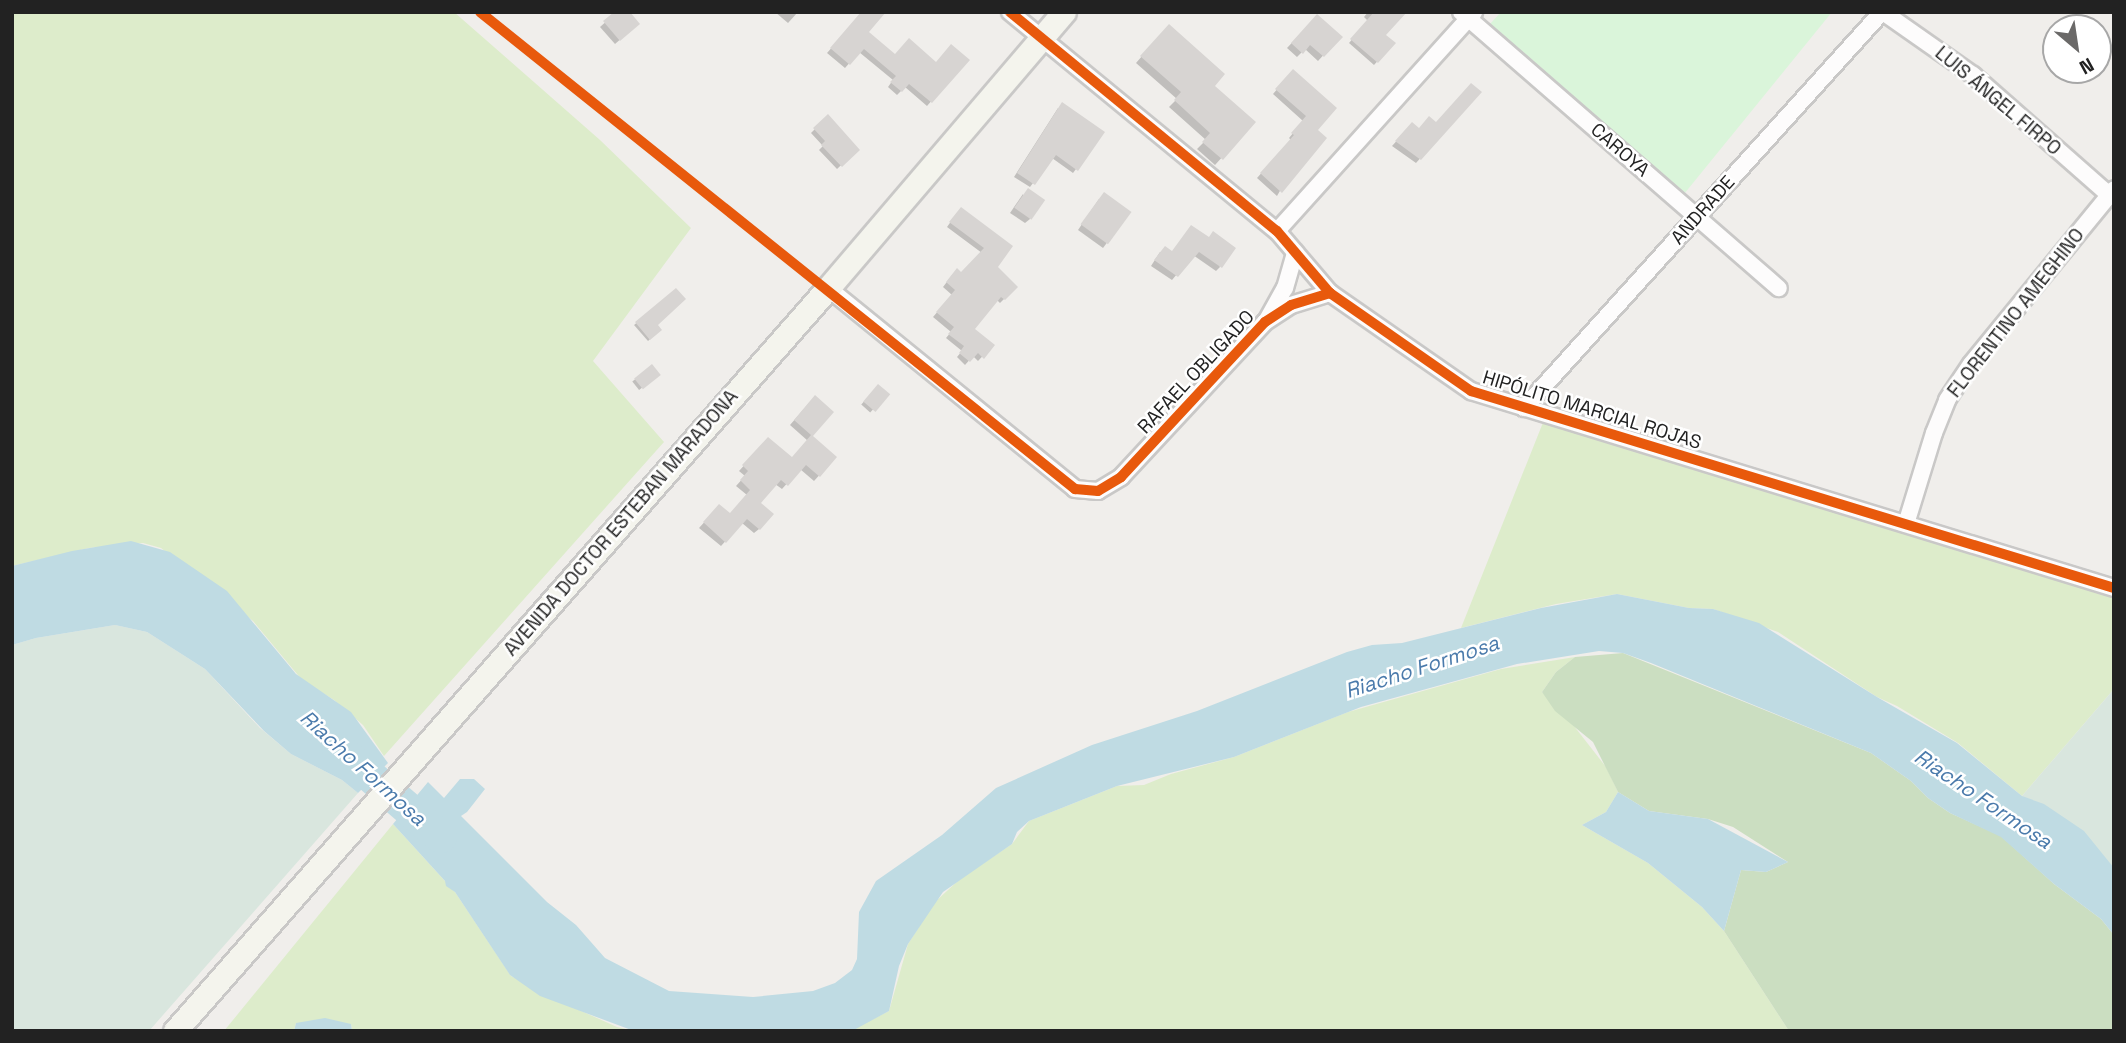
<!DOCTYPE html>
<meta charset="utf-8">
<style>
body{margin:0}
#map{position:relative;width:2126px;height:1043px;overflow:hidden;background:#f0eeeb;font-family:"Space Grotesk",sans-serif}
div>[style]{position:absolute}
.grass>*{inset:0;background:#ddeccb}
.forest>*{inset:0;background:#cbdec1}
.wetland>*{inset:0;background:#d9e6de}
.park>*{inset:0;background:#daf5da}
.water>*{inset:0;background:#bfdbe3}
.shadow>*{inset:0;background:#0003;transform-origin:0 0}
.river>*{height:33px;margin:-16.5px;padding:0 16.5px;transform-origin:16.5px;border-radius:16.5px;background:#bfdbe3}
.building>*{inset:0;background:#d7d4d2;transform-origin:0 0}
.roads{filter:drop-shadow(2px 0 #c9c8c7) drop-shadow(-2px 0 #c9c8c7) drop-shadow(0 2px #c9c8c7) drop-shadow(0 -2px #c9c8c7)}
.minor>*{height:16px;margin:-8px;padding:0 8px;transform-origin:8px;border-radius:8px;background:#fdfcfc}
.secondary>*{height:23px;margin:-11.5px;padding:0 11.5px;transform-origin:11.5px;border-radius:11.5px;background:#f4f4ed}
.cycleway>*{height:10px;margin:-5px;padding:0 5px;transform-origin:5px;border-radius:5px;background:#e8590c}
span{translate:-50% -50%;white-space:nowrap;text-align:center;line-height:1.15;-webkit-text-stroke:5px #fff;paint-order:stroke}
.street-label{font-size:19px;color:#222}
.water-label{font-size:21px;color:#4a7aab;font-style:italic}
.frame{position:absolute;inset:0;border:14px solid #222;pointer-events:none}
.north{position:absolute;left:2042px;top:14px;width:70px;height:70px;box-sizing:border-box;background:#fff;border:2px solid #a7a7a7;border-radius:50%;rotate:151deg;font-size:19px;font-weight:700;line-height:28px;text-align:center;color:#222}
.north::after{content:'';display:block;margin:auto;width:24px;height:32px;background:#6a6968;clip-path:polygon(50% 0,100% 100%,50% 72%,0 100%)}
</style>
<div id="map">
<div class="grass">
<div style="clip-path:polygon(12px 12px,454px 12px,600px 140px,691px 228px,593px 361px,664px 442px,384px 756px,363px 725px,334px 700px,302px 680px,253px 621px,161px 548px,143px 543px,89px 548px,12px 566px)"></div>
<div style="clip-path:polygon(1546px 415px,2114px 586px,2114px 689px,2022px 796px,1958px 743px,1897px 706px,1877px 697px,1778px 632px,1713px 609px,1689px 608px,1617px 594px,1556px 604px,1461px 628px)"></div>
<div style="clip-path:polygon(1575px 657px,1556px 672px,1542px 692px,1574px 726px,1606px 767px,1618px 792px,1606px 812px,1582px 825px,1648px 863px,1702px 907px,1724px 931px,1789px 1031px,849px 1031px,889px 1011px,908px 944px,935px 902px,961px 878px,1012px 844px,1029px 821px,1117px 786px,1144px 785px,1171px 774px,1234px 757px,1348px 712px,1501px 669px)"></div>
<div style="clip-path:polygon(393px 824px,455px 892px,511px 976px,568px 1005px,617px 1027px,634px 1031px,352px 1031px,351px 1024px,296px 1023px,294px 1031px,224px 1031px)"></div>
</div>
<div class="forest">
<div style="clip-path:polygon(1623px 653px,1871px 753px,1911px 781px,1928px 798px,1950px 813px,2001px 836px,2054px 884px,2101px 919px,2114px 935px,2114px 1031px,1789px 1031px,1724px 931px,1741px 870px,1766px 872px,1788px 862px,1733px 827px,1708px 819px,1649px 811px,1618px 792px,1593px 742px,1555px 711px,1542px 692px,1556px 672px,1575px 657px)"></div>
</div>
<div class="wetland">
<div style="clip-path:polygon(115px 625px,147px 632px,205px 669px,260px 728px,291px 754px,342px 780px,358px 793px,149px 1031px,12px 1031px,12px 645px,36px 638px)"></div>
<div style="clip-path:polygon(2114px 689px,2114px 897px,2022px 796px)"></div>
</div>
<div class="park">
<div style="clip-path:polygon(1501px 12px,1832px 12px,1680px 199px,1490px 24px)"></div>
</div>
<div class="water">
<div style="clip-path:polygon(131px 541px,170px 552px,227px 591px,296px 674px,351px 712px,388px 763px,358px 793px,342px 780px,291px 754px,264px 731px,205px 669px,147px 632px,115px 625px,36px 638px,12px 645px,12px 566px,72px 551px)"></div>
<div style="clip-path:polygon(1617px 594px,1689px 608px,1713px 609px,1759px 623px,1877px 697px,1957px 743px,2022px 796px,2044px 804px,2084px 831px,2114px 868px,2114px 935px,2101px 919px,2054px 884px,2001px 837px,1950px 813px,1928px 798px,1911px 781px,1871px 753px,1651px 663px,1623px 653px,1599px 651px,1517px 664px,1361px 707px,1234px 757px,1117px 786px,1029px 821px,1017px 832px,1012px 844px,943px 892px,908px 944px,899px 966px,889px 1011px,852px 1031px,634px 1031px,540px 996px,510px 975px,455px 892px,446px 886px,445px 881px,393px 824px,428px 782px,444px 798px,460px 779px,474px 779px,485px 789px,467px 812px,461px 816px,547px 902px,576px 925px,605px 958px,669px 991px,753px 997px,813px 991px,835px 983px,852px 970px,857px 959px,859px 912px,876px 881px,942px 835px,996px 788px,1092px 745px,1197px 711px,1347px 652px,1372px 645px,1402px 643px,1541px 608px)"></div>
<div style="clip-path:polygon(1618px 792px,1649px 811px,1708px 819px,1788px 862px,1766px 872px,1741px 870px,1724px 931px,1702px 907px,1648px 863px,1582px 825px,1606px 812px)"></div>
<div style="clip-path:polygon(325px 1018px,351px 1024px,352px 1031px,294px 1031px,296px 1023px)"></div>
</div>
<div class="shadow">
<div style="clip-path:polygon(617px 12px,638px 24px,615px 44px,600px 27px)"></div>
<div style="clip-path:polygon(775px 12px,798px 12px,788px 23px)"></div>
<div style="clip-path:polygon(863px 12px,867px 32px,895px 57px,936px 64px,967px 60px,927px 106px,905px 87px,897px 95px,888px 87px,893px 80px,859px 52px,845px 68px,827px 53px)"></div>
<div style="clip-path:polygon(1368px 12px,1395px 12px,1384px 35px,1393px 44px,1374px 65px,1349px 43px,1368px 21px,1364px 17px)"></div>
<div style="clip-path:polygon(1317px 16px,1340px 37px,1318px 61px,1305px 49px,1297px 57px,1287px 48px)"></div>
<div style="clip-path:polygon(1163px 32px,1213px 86px,1254px 122px,1215px 165px,1197px 149px,1206px 140px,1169px 107px,1177px 99px,1136px 63px)"></div>
<div style="clip-path:polygon(1293px 71px,1315px 130px,1277px 196px,1257px 178px,1291px 140px,1289px 138px,1303px 121px,1273px 94px)"></div>
<div style="clip-path:polygon(1479px 93px,1416px 163px,1392px 146px,1412px 124px,1419px 130px,1436px 125px)"></div>
<div style="clip-path:polygon(1058px 108px,1076px 169px,1073px 173px,1052px 158px,1030px 187px,1014px 177px)"></div>
<div style="clip-path:polygon(828px 116px,857px 150px,837px 169px,819px 150px,823px 146px,811px 133px)"></div>
<div style="clip-path:polygon(1023px 194px,1030px 219px,1025px 223px,1010px 213px)"></div>
<div style="clip-path:polygon(1099px 199px,1129px 213px,1103px 248px,1078px 230px)"></div>
<div style="clip-path:polygon(957px 213px,1011px 246px,995px 267px,1016px 287px,1000px 303px,997px 300px,972px 329px,993px 345px,978px 361px,973px 356px,965px 365px,957px 357px,962px 351px,946px 338px,951px 332px,933px 317px,952px 295px,943px 287px,953px 274px,961px 274px,982px 253px,947px 227px)"></div>
<div style="clip-path:polygon(1208px 239px,1220px 267px,1216px 271px,1193px 255px,1172px 280px,1151px 266px,1160px 252px,1171px 253px)"></div>
<div style="clip-path:polygon(676px 291px,656px 325px,660px 330px,648px 341px,634px 325px)"></div>
<div style="left:652px;top:366px;width:11px;height:25px;rotate:52deg"></div>
<div style="left:878px;top:386px;width:12px;height:25px;rotate:42deg"></div>
<div style="clip-path:polygon(810px 402px,832px 412px,810px 437px,835px 458px,814px 481px,800px 469px,782px 489px,775px 484px,759px 503px,759px 529px,754px 533px,742px 523px,721px 546px,699px 528px,719px 506px,730px 516px,747px 495px,736px 486px,745px 476px,739px 471px,768px 439px,792px 459px,808px 441px,790px 425px)"></div>
</div>
<div class="river">
<div style="left:338px;top:748px;width:135px;rotate:40.8deg"></div>
</div>
<div class="building">
<div style="clip-path:polygon(614px 12px,630px 12px,640px 24px,620px 41px,603px 21px)"></div>
<div style="clip-path:polygon(861px 12px,886px 12px,869px 32px,895px 54px,909px 38px,936px 62px,951px 44px,970px 60px,932px 103px,909px 84px,902px 92px,890px 82px,896px 76px,864px 49px,850px 65px,830px 48px)"></div>
<div style="clip-path:polygon(1374px 12px,1407px 12px,1386px 35px,1396px 43px,1378px 63px,1350px 39px)"></div>
<div style="clip-path:polygon(1317px 14px,1343px 37px,1324px 57px,1310px 45px,1303px 54px,1291px 43px)"></div>
<div style="clip-path:polygon(1169px 24px,1225px 74px,1215px 86px,1256px 122px,1223px 160px,1202px 142px,1210px 133px,1174px 100px,1181px 92px,1140px 56px)"></div>
<div style="clip-path:polygon(1293px 69px,1337px 108px,1318px 130px,1327px 138px,1282px 193px,1260px 173px,1294px 135px,1291px 133px,1306px 116px,1275px 89px)"></div>
<div style="clip-path:polygon(1471px 83px,1482px 92px,1421px 160px,1395px 141px,1412px 122px,1419px 128px,1429px 116px,1436px 122px)"></div>
<div style="clip-path:polygon(1062px 102px,1105px 132px,1078px 171px,1056px 155px,1035px 185px,1017px 173px)"></div>
<div style="clip-path:polygon(828px 114px,860px 150px,842px 167px,821px 145px,825px 141px,813px 128px)"></div>
<div style="left:1028px;top:188px;width:21px;height:24px;rotate:35deg"></div>
<div style="left:1104px;top:192px;width:34px;height:40px;rotate:36deg"></div>
<div style="clip-path:polygon(961px 207px,1013px 246px,998px 267px,1018px 287px,1005px 300px,1001px 297px,975px 329px,995px 345px,984px 359px,978px 353px,970px 362px,959px 353px,964px 346px,948px 334px,954px 327px,936px 312px,955px 290px,946px 282px,957px 268px,961px 272px,984px 248px,949px 222px)"></div>
<div style="clip-path:polygon(1191px 225px,1209px 237px,1213px 231px,1236px 248px,1222px 268px,1199px 252px,1178px 277px,1154px 260px,1165px 246px,1172px 251px)"></div>
<div style="clip-path:polygon(676px 288px,686px 299px,658px 325px,662px 330px,650px 340px,635px 322px)"></div>
<div style="left:652px;top:364px;width:14px;height:23px;rotate:51deg"></div>
<div style="left:878px;top:384px;width:16px;height:23px;rotate:40deg"></div>
<div style="clip-path:polygon(815px 395px,834px 412px,813px 436px,837px 457px,820px 477px,806px 465px,788px 486px,781px 480px,761px 503px,774px 514px,760px 530px,747px 519px,726px 543px,703px 522px,719px 504px,730px 513px,750px 490px,740px 480px,748px 471px,742px 465px,768px 437px,792px 457px,811px 435px,794px 420px)"></div>
</div>
<div class="roads">
<div class="minor">
<div style="left:1010px;top:12px;width:345px;rotate:39.4deg"></div>
<div style="left:1277px;top:231px;width:82px;rotate:49.5deg"></div>
<div style="left:1330px;top:293px;width:172px;rotate:34.8deg"></div>
<div style="left:1471px;top:391px;width:673px;rotate:17.03deg"></div>
<div style="left:1461px;top:12px;width:421px;rotate:41deg"></div>
<div style="left:1883px;top:12px;width:110px;rotate:35deg"></div>
<div style="left:1973px;top:75px;width:180px;rotate:41.4deg"></div>
<div style="left:1277px;top:231px;width:295px;rotate:-48deg"></div>
<div style="left:828px;top:288px;width:318px;rotate:39.1deg"></div>
<div style="left:1075px;top:489px;width:23px;rotate:5deg"></div>
<div style="left:1098px;top:491px;width:27px;rotate:-31deg"></div>
<div style="left:1121px;top:477px;width:212px;rotate:-47.1deg"></div>
<div style="left:1265px;top:322px;width:31px;rotate:-33deg"></div>
<div style="left:1291px;top:305px;width:41px;rotate:-17.1deg"></div>
<div style="left:1267px;top:320px;width:37px;rotate:-61deg"></div>
<div style="left:1285px;top:288px;width:37px;rotate:-74deg"></div>
<div style="left:1524px;top:408px;width:534px;rotate:-47.89deg"></div>
<div style="left:1906px;top:524px;width:95px;rotate:-72.9deg"></div>
<div style="left:1934px;top:433px;width:35px;rotate:-68deg"></div>
<div style="left:1947px;top:400px;width:43px;rotate:-56.3deg"></div>
<div style="left:1971px;top:364px;width:226px;rotate:-50.7deg"></div>
</div>
<div class="secondary">
<div style="left:175px;top:1031px;width:989px;rotate:-48.69deg"></div>
<div style="left:828px;top:288px;width:363px;rotate:-49.5deg"></div>
</div>
</div>
<div class="cycleway">
<div style="left:480px;top:12px;width:763px;rotate:38.72deg"></div>
<div style="left:1075px;top:489px;width:23px;rotate:5deg"></div>
<div style="left:1098px;top:491px;width:27px;rotate:-31deg"></div>
<div style="left:1121px;top:477px;width:212px;rotate:-47.1deg"></div>
<div style="left:1265px;top:322px;width:31px;rotate:-33deg"></div>
<div style="left:1291px;top:305px;width:41px;rotate:-17.1deg"></div>
<div style="left:1010px;top:12px;width:345px;rotate:39.4deg"></div>
<div style="left:1277px;top:231px;width:82px;rotate:49.5deg"></div>
<div style="left:1330px;top:293px;width:172px;rotate:34.8deg"></div>
<div style="left:1471px;top:391px;width:673px;rotate:17.03deg"></div>
</div>
<div class="street-label">
<span style="left:1998px;top:101px;rotate:40deg">LUIS ÁNGEL FIRPO</span>
<span style="left:1620px;top:150px;rotate:41deg">CAROYA</span>
<span style="left:1703px;top:210px;rotate:-48deg">ANDRADE</span>
<span style="left:2016px;top:313px;rotate:-52deg">FLORENTINO AMEGHINO</span>
<span style="left:1196px;top:372px;rotate:-47deg">RAFAEL OBLIGADO</span>
<span style="left:1592px;top:410px;rotate:17deg">HIPÓLITO MARCIAL ROJAS</span>
<span style="left:621px;top:523px;rotate:-49deg">AVENIDA DOCTOR ESTEBAN MARADONA</span>
</div>
<div class="water-label">
<span style="left:1422px;top:667px;rotate:-18deg">Riacho Formosa</span>
<span style="left:363px;top:768px;rotate:42deg">Riacho Formosa</span>
<span style="left:1983px;top:799px;rotate:34deg">Riacho Formosa</span>
</div>
<div class="frame"></div>
<div class="north">N</div>
</div>
